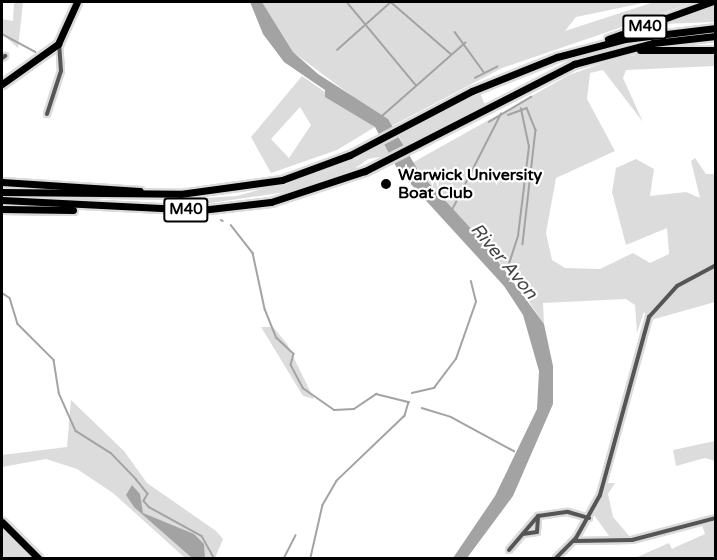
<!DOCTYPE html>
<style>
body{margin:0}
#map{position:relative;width:717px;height:560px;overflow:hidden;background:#fff;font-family:"Varela Round",sans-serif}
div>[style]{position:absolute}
.green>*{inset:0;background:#dcdcdc}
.water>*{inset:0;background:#a3a3a3}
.stream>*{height:1.5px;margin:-0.75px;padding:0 0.75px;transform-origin:0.75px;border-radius:0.75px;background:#a3a3a3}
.roads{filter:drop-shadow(2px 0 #dbdbdb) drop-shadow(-2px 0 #dbdbdb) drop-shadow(0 2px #dbdbdb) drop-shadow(0 -2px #dbdbdb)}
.minor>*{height:4px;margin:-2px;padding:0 2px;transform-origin:2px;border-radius:2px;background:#555}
.highway>*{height:7px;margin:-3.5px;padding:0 3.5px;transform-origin:3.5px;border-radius:3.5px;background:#000}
.dots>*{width:16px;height:16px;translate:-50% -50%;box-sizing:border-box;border:3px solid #fff;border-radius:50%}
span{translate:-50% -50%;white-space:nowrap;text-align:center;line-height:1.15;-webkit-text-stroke:4.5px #fff;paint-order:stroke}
.shield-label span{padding:2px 4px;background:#fff;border:2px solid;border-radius:4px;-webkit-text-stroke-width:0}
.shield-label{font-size:15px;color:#000;font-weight:700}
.poi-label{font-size:16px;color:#000;font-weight:700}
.left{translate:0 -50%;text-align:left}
.water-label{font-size:18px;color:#444;font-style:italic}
.frame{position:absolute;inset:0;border:3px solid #000;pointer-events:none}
</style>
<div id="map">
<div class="green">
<div style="clip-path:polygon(14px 2px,49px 2px,23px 3px,18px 48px,2px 34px,2px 19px,13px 21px)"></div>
<div style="clip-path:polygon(262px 2px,648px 2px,576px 17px,565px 31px,654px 2px,695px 2px,502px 68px,392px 126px,293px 52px)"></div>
<div style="clip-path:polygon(715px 3px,715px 22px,662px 24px)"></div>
<div style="clip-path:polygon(657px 51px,715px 52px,715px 66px,626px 70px,623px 78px,643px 122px,603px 70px,590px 73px,587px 99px,615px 151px,556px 178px,546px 233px,552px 260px,565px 268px,600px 269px,633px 253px,650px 263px,669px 254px,667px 228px,626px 245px,612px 192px,616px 168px,636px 159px,654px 169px,650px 196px,686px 192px,700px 198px,691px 161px,695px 158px,706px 174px,715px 174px,715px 302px,651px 320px,644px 312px,637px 333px,635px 305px,626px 299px,543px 303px,544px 324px,510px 274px,412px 163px,569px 75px,614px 59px)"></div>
<div style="clip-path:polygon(evenodd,302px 76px,375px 127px,337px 150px,271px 173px,251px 137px,302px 76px,300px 107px,311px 125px,289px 158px,271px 139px,300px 107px)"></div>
<div style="clip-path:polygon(480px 93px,485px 105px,404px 149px,399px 135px)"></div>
<div style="clip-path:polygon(385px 141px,391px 155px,368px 159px,349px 173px,306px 189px,204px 204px,206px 198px,237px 196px,323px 172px,356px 160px)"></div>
<div style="clip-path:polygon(261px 327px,273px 327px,287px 344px,314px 399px,303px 396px)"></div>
<div style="clip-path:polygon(71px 400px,124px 451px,147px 483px,216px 531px,223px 539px,215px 558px,185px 558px,113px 493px,77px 469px,46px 459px,2px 467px,2px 455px,67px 447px)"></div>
<div style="clip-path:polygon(715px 441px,715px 461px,705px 458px,676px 466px,673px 450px)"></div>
<div style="clip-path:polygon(607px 483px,615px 483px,608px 494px,613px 517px,631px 538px,612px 540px,594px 515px)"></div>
<div style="clip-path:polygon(715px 521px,715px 558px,635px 558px,669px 543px,672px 549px,678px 546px,705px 534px,702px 525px)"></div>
<div style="clip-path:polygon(2px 529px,31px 558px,2px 558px)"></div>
</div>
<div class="water">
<div style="clip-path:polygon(250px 2px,262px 2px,293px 52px,318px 74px,388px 119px,419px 172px,486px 245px,544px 324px,553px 366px,553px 404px,513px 496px,467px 558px,453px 558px,495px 496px,537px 409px,539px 371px,523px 315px,504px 286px,398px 170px,375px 127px,325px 97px,325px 90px,284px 62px,263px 34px)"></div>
<div style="clip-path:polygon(132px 485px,140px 494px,143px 513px,194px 534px,204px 544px,205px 558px,192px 558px,134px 507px,126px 495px)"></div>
</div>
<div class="stream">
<div style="left:347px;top:2px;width:107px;rotate:50.3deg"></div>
<div style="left:455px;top:32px;width:49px;rotate:54.1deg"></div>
<div style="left:2px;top:34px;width:38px;rotate:28deg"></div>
<div style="left:337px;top:50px;width:72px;rotate:-41.6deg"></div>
<div style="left:391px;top:2px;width:79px;rotate:40.9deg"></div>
<div style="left:475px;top:78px;width:25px;rotate:-27deg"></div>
<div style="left:508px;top:115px;width:20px;rotate:-20deg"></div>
<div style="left:527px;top:108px;width:24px;rotate:68deg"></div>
<div style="left:536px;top:130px;width:115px;rotate:96.5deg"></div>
<div style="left:382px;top:116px;width:111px;rotate:-41.3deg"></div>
<div style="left:489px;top:122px;width:49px;rotate:-30.8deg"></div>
<div style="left:452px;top:210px;width:108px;rotate:-63deg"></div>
<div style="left:221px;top:220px;width:2px;rotate:27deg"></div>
<div style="left:231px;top:225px;width:36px;rotate:52deg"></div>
<div style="left:253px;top:253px;width:57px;rotate:77.9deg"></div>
<div style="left:265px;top:309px;width:31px;rotate:68deg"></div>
<div style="left:277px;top:338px;width:23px;rotate:43deg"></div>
<div style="left:294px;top:354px;width:11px;rotate:105deg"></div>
<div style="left:291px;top:365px;width:26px;rotate:62deg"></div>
<div style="left:303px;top:388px;width:38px;rotate:35deg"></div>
<div style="left:334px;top:410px;width:20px;rotate:-3deg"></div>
<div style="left:354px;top:409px;width:27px;rotate:-34deg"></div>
<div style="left:376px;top:394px;width:34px;rotate:14deg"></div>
<div style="left:409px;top:402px;width:15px;rotate:106deg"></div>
<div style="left:405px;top:416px;width:94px;rotate:136.3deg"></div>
<div style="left:337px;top:481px;width:28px;rotate:120deg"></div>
<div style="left:323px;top:505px;width:54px;rotate:102.8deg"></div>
<div style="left:507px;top:270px;width:36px;rotate:-72deg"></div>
<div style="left:518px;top:236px;width:90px;rotate:-83deg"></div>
<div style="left:529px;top:147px;width:39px;rotate:-102deg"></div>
<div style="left:2px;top:293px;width:9px;rotate:32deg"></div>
<div style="left:10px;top:298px;width:27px;rotate:73deg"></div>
<div style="left:18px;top:324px;width:51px;rotate:45deg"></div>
<div style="left:54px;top:360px;width:33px;rotate:81deg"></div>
<div style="left:59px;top:393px;width:42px;rotate:65.9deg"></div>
<div style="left:76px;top:431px;width:41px;rotate:32.2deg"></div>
<div style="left:111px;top:453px;width:36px;rotate:46deg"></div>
<div style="left:136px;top:479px;width:19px;rotate:51deg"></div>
<div style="left:148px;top:494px;width:8px;rotate:120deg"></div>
<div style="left:144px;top:501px;width:8px;rotate:50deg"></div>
<div style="left:149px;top:507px;width:60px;rotate:28.7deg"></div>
<div style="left:202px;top:536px;width:25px;rotate:61deg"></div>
<div style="left:412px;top:393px;width:23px;rotate:-13deg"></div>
<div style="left:434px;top:388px;width:36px;rotate:-53deg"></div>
<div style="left:456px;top:359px;width:60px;rotate:-70.7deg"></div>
<div style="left:476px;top:302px;width:21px;rotate:-104deg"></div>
<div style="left:422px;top:408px;width:30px;rotate:17deg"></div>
<div style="left:451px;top:417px;width:72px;rotate:28.4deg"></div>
<div style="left:284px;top:558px;width:25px;rotate:-63deg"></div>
</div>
<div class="roads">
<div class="minor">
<div style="left:2px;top:58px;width:4px;rotate:-34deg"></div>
<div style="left:47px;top:114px;width:45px;rotate:-72deg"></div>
<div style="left:61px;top:71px;width:27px;rotate:-94deg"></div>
<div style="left:523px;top:534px;width:14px;rotate:-8deg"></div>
<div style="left:537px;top:532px;width:16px;rotate:-86deg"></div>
<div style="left:574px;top:541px;width:58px;rotate:-1deg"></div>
<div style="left:632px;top:540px;width:87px;rotate:-14.7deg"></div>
<div style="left:509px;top:550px;width:45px;rotate:-49.5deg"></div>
<div style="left:538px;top:516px;width:30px;rotate:-8deg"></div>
<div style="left:568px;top:512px;width:22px;rotate:16deg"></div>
<div style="left:556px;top:558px;width:28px;rotate:-45deg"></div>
<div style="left:576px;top:538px;width:49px;rotate:-60.8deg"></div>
<div style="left:600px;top:495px;width:185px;rotate:-74.6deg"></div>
<div style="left:649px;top:317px;width:42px;rotate:-47.9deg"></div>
<div style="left:677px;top:286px;width:44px;rotate:-28.3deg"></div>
</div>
<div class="highway">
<div style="left:608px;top:39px;width:109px;rotate:-19.8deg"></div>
<div style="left:640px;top:50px;width:76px"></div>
<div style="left:2px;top:84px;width:69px;rotate:-35.5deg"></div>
<div style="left:58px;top:44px;width:46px;rotate:-65.7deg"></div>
<div style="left:2px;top:182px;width:138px;rotate:3.7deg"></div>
<div style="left:2px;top:192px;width:178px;rotate:0.6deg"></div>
<div style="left:180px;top:194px;width:103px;rotate:-7.8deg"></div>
<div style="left:282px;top:180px;width:72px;rotate:-20.2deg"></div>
<div style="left:350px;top:155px;width:138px;rotate:-27.7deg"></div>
<div style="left:472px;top:91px;width:92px;rotate:-21.8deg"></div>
<div style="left:557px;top:57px;width:70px;rotate:-14.8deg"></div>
<div style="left:625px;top:39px;width:92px;rotate:-6.9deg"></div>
<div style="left:2px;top:200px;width:199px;rotate:2.9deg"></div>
<div style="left:201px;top:210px;width:70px;rotate:-6.5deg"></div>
<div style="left:271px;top:202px;width:99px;rotate:-18.3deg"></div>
<div style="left:365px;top:171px;width:235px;rotate:-27.1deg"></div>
<div style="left:574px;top:64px;width:82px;rotate:-14.9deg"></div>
<div style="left:653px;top:43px;width:63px;rotate:-6.3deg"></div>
<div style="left:2px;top:209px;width:71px;rotate:0.8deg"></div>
<div style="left:2px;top:522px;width:51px;rotate:45deg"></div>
</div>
</div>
<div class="dots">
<div style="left:386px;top:184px;background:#000"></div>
</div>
<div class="shield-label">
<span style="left:645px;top:27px">M40</span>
<span style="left:186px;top:210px">M40</span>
</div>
<div class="poi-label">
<span class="left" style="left:398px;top:184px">Warwick University<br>Boat Club</span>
</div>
<div class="water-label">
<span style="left:504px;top:261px;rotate:50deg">River Avon</span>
</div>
<div class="frame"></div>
</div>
